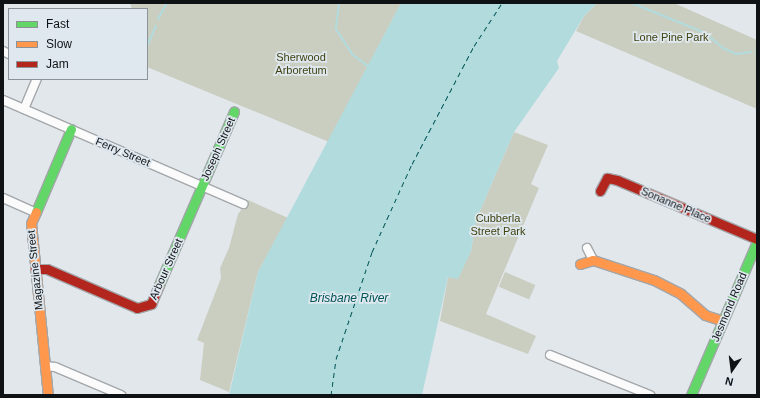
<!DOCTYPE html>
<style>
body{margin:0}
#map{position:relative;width:760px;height:398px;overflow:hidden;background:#e2e7ec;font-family:Helvetica,sans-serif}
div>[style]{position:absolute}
.green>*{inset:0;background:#cacec1;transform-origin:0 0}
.water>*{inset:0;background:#b2dbdd}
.stream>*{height:2px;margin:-1px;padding:0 1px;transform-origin:1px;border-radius:1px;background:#b2dbdd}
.ferry>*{height:1px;margin-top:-0.5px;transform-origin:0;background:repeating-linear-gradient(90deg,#005557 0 5px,transparent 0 9px)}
.roads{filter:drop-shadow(1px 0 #a3a7aa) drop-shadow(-1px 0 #a3a7aa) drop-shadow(0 1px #a3a7aa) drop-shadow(0 -1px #a3a7aa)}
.street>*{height:8px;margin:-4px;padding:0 4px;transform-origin:4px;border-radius:4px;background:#fbfbfc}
.fast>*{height:9px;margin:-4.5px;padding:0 4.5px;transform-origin:4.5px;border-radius:4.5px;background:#63d668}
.slow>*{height:9px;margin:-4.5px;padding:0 4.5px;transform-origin:4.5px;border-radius:4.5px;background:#ff974d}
.jam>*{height:9px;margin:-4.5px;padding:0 4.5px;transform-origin:4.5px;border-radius:4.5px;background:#b3261e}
span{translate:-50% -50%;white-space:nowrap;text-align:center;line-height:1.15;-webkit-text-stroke:3.5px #dfe8ef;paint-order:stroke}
.park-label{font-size:11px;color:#404210}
.street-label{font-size:11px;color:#0f1215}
.water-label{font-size:12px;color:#005557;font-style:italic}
.frame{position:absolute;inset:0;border:4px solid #0f1215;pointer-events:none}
.legend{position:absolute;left:8px;top:8px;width:140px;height:72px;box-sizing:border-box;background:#dfe8ef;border:1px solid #8c9298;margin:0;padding:5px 7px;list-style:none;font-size:12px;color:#0f1215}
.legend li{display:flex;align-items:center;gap:8px;height:20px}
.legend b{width:20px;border:1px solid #8c9298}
.north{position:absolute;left:712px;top:350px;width:40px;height:40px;-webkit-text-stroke:3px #dfe8ef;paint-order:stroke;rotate:194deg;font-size:11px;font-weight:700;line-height:16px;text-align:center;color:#0f1215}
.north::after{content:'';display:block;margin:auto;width:14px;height:18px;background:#0f1215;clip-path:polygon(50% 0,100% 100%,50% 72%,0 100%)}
</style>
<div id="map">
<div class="green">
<div style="clip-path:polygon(130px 3px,401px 3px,329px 142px,147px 67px,147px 9px,132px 9px)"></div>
<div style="clip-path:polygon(597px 3px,674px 3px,757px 40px,757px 109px,576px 31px,584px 16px)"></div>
<div style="clip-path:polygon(514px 132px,548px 145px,531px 184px,539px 188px,486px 314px,536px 336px,528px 354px,440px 321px,448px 277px,457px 278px,471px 251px,476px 220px)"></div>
<div style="clip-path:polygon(248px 200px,288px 218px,258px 272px,229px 392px,200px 380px,204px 343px,197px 340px,221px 278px,220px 268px,229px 248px,238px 214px)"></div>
<div style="left:505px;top:272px;width:33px;height:16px;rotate:23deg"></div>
</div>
<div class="water">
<div style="clip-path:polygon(401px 3px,597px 3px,584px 16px,557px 61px,559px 68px,514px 132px,476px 220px,471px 251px,458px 279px,448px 277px,422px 395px,229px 395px,258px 272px)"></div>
</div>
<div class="stream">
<div style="left:339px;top:3px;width:26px;rotate:97deg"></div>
<div style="left:336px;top:29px;width:30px;rotate:57deg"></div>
<div style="left:352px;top:54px;width:23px;rotate:38deg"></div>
<div style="left:632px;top:3px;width:79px;rotate:22.3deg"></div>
<div style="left:705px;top:33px;width:23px;rotate:40deg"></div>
<div style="left:723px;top:48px;width:14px;rotate:25deg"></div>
<div style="left:736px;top:54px;width:15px;rotate:-8deg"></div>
<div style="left:158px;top:19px;width:18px;rotate:-61deg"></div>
<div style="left:147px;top:46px;width:22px;rotate:-66deg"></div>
<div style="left:756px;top:51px;width:1px;rotate:45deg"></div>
</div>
<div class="ferry">
<div style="left:331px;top:395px;width:36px;rotate:-82deg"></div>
<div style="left:336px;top:359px;width:113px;rotate:-71.4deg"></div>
<div style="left:372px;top:252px;width:97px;rotate:-65.6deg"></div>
<div style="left:412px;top:164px;width:133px;rotate:-62.3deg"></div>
<div style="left:474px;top:46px;width:51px;rotate:-56.9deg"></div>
</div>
<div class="roads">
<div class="street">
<div style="left:3px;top:51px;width:7px;rotate:27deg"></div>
<div style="left:3px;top:100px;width:262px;rotate:23.4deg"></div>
<div style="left:24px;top:109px;width:33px;rotate:-67deg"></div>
<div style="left:3px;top:198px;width:34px;rotate:24deg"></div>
<div style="left:587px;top:248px;width:13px;rotate:63deg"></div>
<div style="left:550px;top:355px;width:108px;rotate:21.8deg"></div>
<div style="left:45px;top:366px;width:10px;rotate:6deg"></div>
<div style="left:55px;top:367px;width:72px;rotate:23deg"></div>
</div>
<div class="fast">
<div style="left:36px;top:212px;width:90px;rotate:-67.1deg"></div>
<div style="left:159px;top:285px;width:189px;rotate:-66.6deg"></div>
<div style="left:691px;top:395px;width:167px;rotate:-66.7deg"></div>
</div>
<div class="slow">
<div style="left:36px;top:212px;width:12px;rotate:114deg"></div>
<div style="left:31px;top:223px;width:173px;rotate:84.4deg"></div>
<div style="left:580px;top:264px;width:14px;rotate:-17deg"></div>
<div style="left:593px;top:260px;width:64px;rotate:18.2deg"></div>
<div style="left:654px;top:280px;width:30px;rotate:27deg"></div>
<div style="left:681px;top:294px;width:32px;rotate:41deg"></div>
<div style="left:705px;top:315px;width:19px;rotate:18deg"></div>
</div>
<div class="jam">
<div style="left:600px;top:191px;width:15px;rotate:-62deg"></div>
<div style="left:607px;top:178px;width:10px;rotate:11deg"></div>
<div style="left:617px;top:180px;width:152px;rotate:22.9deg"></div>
<div style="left:35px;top:269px;width:12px"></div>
<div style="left:47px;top:269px;width:98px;rotate:23.4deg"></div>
<div style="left:137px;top:308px;width:15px;rotate:-16deg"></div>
<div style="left:151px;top:304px;width:21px;rotate:-67deg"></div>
</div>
</div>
<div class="park-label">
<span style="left:671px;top:37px">Lone Pine Park</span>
<span style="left:301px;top:64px">Sherwood<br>Arboretum</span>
<span style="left:498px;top:225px">Cubberla<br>Street Park</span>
</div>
<div class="street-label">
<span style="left:218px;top:149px;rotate:-66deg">Joseph Street</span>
<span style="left:123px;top:152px;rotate:23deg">Ferry Street</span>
<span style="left:676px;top:205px;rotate:23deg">Sonanne Place</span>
<span style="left:166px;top:269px;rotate:-66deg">Arbour Street</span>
<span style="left:35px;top:270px;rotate:-96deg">Magazine Street</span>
<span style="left:729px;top:307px;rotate:-67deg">Jesmond Road</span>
</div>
<div class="water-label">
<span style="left:349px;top:299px">Brisbane River</span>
</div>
<div class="frame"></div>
<ul class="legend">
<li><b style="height:5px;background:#63d668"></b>Fast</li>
<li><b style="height:5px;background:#ff974d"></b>Slow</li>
<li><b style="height:5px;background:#b3261e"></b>Jam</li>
</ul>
<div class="north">N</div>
</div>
